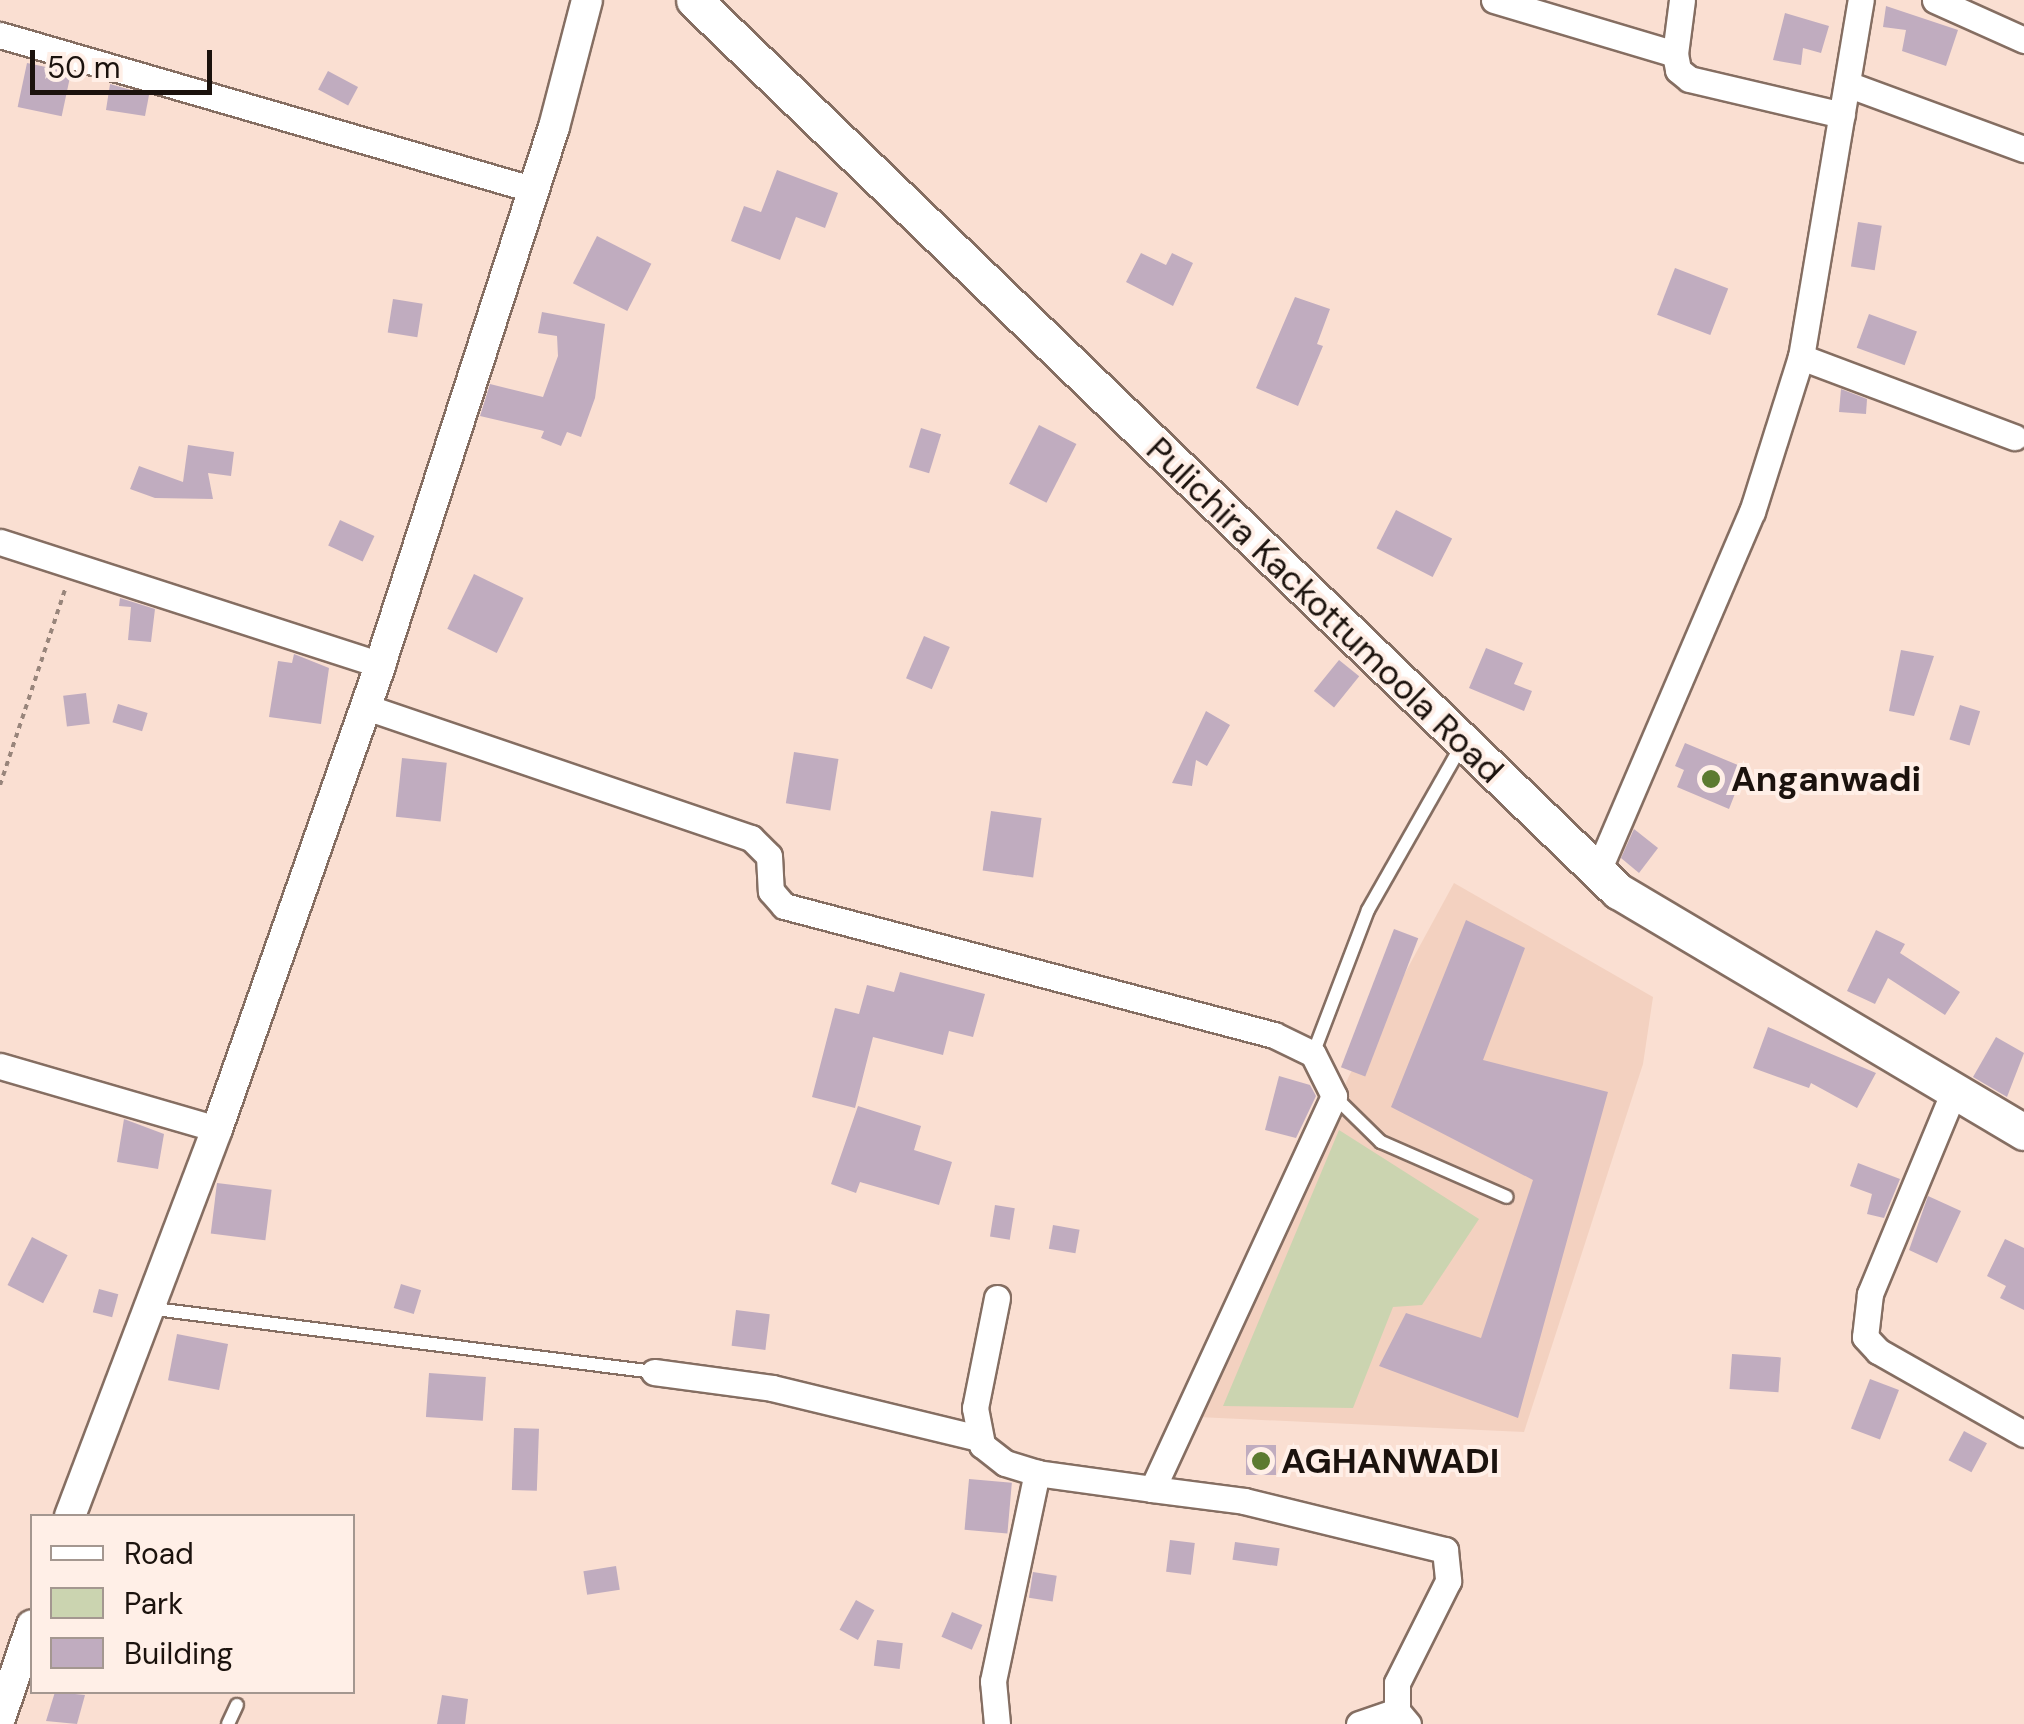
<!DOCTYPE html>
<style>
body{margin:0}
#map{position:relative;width:2024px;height:1724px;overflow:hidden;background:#fadfd2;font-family:"DM Sans",sans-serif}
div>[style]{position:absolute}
.built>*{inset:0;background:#f3d1c0}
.green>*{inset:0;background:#cbd4b0}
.building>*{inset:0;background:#c0acbf;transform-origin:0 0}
.path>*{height:4px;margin-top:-2px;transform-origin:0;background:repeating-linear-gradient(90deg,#98857b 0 5px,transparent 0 10px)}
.roads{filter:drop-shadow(2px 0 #856e62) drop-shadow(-2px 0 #856e62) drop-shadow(0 2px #856e62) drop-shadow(0 -2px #856e62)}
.service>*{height:12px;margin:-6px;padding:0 6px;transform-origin:6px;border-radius:6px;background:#fff}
.minor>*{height:25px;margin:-12.5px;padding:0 12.5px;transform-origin:12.5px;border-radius:12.5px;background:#fff}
.tertiary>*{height:30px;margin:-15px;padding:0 15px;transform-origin:15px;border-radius:15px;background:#fff}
.secondary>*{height:35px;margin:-17.5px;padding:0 17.5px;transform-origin:17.5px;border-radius:17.5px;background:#fff}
.dots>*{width:28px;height:28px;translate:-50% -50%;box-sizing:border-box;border:5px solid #ffefe7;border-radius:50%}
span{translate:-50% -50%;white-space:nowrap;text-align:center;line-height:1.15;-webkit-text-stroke:8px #ffefe7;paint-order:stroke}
.street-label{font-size:35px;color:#1b120d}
.poi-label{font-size:35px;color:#1b120d;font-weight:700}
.left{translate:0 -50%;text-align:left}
.legend{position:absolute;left:30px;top:1514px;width:325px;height:180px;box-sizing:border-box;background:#ffefe7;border:2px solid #a49790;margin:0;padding:12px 18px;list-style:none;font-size:30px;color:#1b120d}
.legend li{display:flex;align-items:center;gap:20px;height:50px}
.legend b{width:50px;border:2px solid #a49790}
.scale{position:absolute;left:30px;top:50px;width:182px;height:45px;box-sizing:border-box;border:5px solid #1b120d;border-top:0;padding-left:12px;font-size:30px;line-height:35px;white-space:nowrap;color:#1b120d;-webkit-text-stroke:8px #ffefe7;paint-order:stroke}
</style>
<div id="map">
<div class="built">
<div style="clip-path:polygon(1454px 883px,1653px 997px,1643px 1064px,1524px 1432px,1198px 1417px,1349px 1076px)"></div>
</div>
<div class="green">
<div style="clip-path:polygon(1339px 1130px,1479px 1219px,1422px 1305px,1393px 1307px,1353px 1408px,1223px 1406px)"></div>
</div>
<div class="building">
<div style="clip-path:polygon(1886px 6px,1958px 30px,1946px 66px,1902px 51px,1906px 30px,1883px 27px)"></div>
<div style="clip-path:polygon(1785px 13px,1829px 26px,1821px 53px,1803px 48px,1801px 65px,1773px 60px)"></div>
<div style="left:27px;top:63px;width:45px;height:45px;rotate:12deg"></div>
<div style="left:328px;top:71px;width:34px;height:21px;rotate:28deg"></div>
<div style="clip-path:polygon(110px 84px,149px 95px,145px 116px,106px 110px)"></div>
<div style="clip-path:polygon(777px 170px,838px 193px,825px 228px,796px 217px,780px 260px,731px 241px,744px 206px,761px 212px)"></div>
<div style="left:1858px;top:222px;width:24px;height:45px;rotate:9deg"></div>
<div style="left:597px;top:236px;width:61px;height:53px;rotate:27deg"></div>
<div style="clip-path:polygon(1141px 253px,1166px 265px,1172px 253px,1193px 263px,1173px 306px,1126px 282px)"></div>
<div style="left:1675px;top:268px;width:57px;height:50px;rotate:21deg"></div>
<div style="clip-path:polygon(1295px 297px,1330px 309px,1317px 344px,1323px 346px,1298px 406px,1256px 388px)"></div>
<div style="left:393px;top:299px;width:30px;height:34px;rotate:9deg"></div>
<div style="clip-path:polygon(542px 312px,605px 324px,595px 398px,581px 437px,567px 432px,561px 446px,541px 438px,544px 431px,480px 416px,490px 384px,543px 397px,558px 356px,557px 336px,538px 333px)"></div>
<div style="left:1869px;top:314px;width:51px;height:36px;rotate:20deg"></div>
<div style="clip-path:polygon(1841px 389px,1867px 399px,1866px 414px,1839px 412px)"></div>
<div style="left:1039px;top:425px;width:42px;height:66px;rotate:27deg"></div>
<div style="left:921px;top:428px;width:21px;height:41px;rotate:17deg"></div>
<div style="clip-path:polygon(188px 445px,234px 452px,231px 476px,208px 473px,213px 499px,155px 498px,130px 489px,139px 466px,183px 482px)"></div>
<div style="left:1396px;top:510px;width:63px;height:43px;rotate:27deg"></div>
<div style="left:340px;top:520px;width:38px;height:28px;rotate:25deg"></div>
<div style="left:474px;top:574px;width:55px;height:61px;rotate:26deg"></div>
<div style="clip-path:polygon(120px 598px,155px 609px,151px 642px,128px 640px,131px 607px,119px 606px)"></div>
<div style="left:924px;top:636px;width:28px;height:46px;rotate:23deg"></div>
<div style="clip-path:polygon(1486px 648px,1523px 663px,1514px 684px,1532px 691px,1524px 711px,1469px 688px)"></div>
<div style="clip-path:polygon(1901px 650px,1934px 656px,1914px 716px,1889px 711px)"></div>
<div style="clip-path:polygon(294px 654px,329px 668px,321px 724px,269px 717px,278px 661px,292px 663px)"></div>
<div style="left:1339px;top:660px;width:26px;height:40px;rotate:39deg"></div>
<div style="left:86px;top:693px;width:31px;height:23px;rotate:83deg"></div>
<div style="left:118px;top:704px;width:31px;height:19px;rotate:17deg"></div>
<div style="left:1960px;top:705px;width:21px;height:36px;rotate:17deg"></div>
<div style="clip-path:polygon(1206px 711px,1230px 725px,1207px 766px,1196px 760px,1192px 786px,1172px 783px)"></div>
<div style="clip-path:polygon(1685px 743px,1745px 768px,1729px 809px,1677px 787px,1684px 770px,1675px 766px)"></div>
<div style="left:794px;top:752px;width:45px;height:52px;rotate:9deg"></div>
<div style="left:402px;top:758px;width:45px;height:59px;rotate:6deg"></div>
<div style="left:991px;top:811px;width:51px;height:60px;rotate:8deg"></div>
<div style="clip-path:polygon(1634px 829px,1658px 848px,1639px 873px,1621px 858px)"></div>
<div style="clip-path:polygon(1466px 920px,1525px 948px,1483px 1060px,1608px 1092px,1518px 1418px,1379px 1366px,1406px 1313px,1481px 1338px,1533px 1180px,1391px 1107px)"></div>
<div style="left:1394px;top:929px;width:26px;height:148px;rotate:21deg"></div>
<div style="clip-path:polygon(1876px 930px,1905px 944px,1900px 953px,1960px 992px,1945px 1015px,1888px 978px,1875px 1004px,1847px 991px)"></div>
<div style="clip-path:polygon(900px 972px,985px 994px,973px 1037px,949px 1031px,943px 1055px,873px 1037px,855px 1108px,812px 1097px,835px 1008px,859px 1014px,867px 985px,894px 992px)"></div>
<div style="clip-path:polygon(1768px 1027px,1876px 1073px,1857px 1108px,1811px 1083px,1809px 1088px,1753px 1068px)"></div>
<div style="clip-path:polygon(1996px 1037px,2024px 1053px,2007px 1097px,1973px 1077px)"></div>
<div style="clip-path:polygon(1279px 1076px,1310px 1085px,1316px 1096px,1296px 1138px,1265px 1130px)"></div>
<div style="clip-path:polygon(858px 1106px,921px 1126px,914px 1150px,952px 1162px,939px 1205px,860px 1182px,856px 1193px,831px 1184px)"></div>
<div style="clip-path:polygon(124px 1119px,164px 1134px,158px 1169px,117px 1162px)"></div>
<div style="clip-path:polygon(1858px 1163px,1900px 1179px,1884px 1218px,1867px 1214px,1872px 1194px,1850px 1186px)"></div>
<div style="left:217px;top:1183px;width:55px;height:51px;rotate:7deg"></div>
<div style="clip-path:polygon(1928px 1196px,1961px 1211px,1937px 1263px,1909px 1250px)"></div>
<div style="left:995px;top:1205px;width:20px;height:32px;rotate:9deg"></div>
<div style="left:1053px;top:1225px;width:27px;height:24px;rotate:10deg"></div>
<div style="left:32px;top:1237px;width:40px;height:54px;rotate:27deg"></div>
<div style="clip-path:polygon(2005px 1239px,2024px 1248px,2024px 1310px,2000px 1298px,2006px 1286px,1987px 1276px)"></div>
<div style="left:401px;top:1284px;width:21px;height:25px;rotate:17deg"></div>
<div style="left:99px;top:1289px;width:20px;height:24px;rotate:15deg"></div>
<div style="left:736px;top:1310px;width:34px;height:36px;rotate:7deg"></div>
<div style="left:177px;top:1334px;width:52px;height:47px;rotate:11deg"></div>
<div style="left:1732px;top:1354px;width:49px;height:35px;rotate:4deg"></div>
<div style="left:429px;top:1373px;width:57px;height:44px;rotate:4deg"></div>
<div style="left:1870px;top:1379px;width:31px;height:53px;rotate:21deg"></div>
<div style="left:514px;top:1428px;width:25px;height:62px;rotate:2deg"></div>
<div style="left:1964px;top:1431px;width:26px;height:33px;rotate:28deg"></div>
<div style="left:1276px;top:1445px;width:30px;height:30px;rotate:90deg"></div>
<div style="left:969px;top:1479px;width:43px;height:51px;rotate:5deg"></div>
<div style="left:1170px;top:1540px;width:25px;height:32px;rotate:7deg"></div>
<div style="left:1235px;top:1542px;width:45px;height:18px;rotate:8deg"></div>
<div style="left:616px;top:1566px;width:24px;height:33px;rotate:81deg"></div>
<div style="left:1033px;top:1572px;width:24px;height:26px;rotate:9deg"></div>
<div style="left:856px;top:1600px;width:21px;height:34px;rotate:29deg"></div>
<div style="left:952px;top:1612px;width:33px;height:27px;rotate:23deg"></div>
<div style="left:877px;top:1640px;width:26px;height:26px;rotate:7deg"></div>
<div style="clip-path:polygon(55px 1692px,85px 1695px,77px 1724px,46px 1721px)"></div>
<div style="clip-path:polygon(442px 1695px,468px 1699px,465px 1724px,437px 1724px)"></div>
</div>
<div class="path">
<div style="left:0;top:785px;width:206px;rotate:-71.6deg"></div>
</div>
<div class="roads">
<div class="service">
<div style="left:1313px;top:1054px;width:154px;rotate:-69.1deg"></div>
<div style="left:1368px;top:910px;width:189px;rotate:-60.4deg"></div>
<div style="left:1334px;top:1096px;width:66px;rotate:44.4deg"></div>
<div style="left:1381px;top:1142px;width:137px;rotate:23.6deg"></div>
<div style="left:147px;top:1308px;width:511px;rotate:7.19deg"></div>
<div style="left:228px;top:1724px;width:21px;rotate:-65deg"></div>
</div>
<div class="minor">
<div style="left:1494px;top:0;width:189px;rotate:16.6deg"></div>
<div style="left:1682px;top:0;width:54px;rotate:97.4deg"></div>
<div style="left:1675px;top:54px;width:16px;rotate:79deg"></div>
<div style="left:1678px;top:70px;width:14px;rotate:39deg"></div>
<div style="left:1689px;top:79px;width:157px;rotate:13.2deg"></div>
<div style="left:1935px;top:0;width:98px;rotate:24.2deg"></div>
<div style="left:0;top:35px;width:557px;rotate:16.16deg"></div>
<div style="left:1847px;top:84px;width:189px;rotate:20.2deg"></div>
<div style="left:1801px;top:357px;width:228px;rotate:20.6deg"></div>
<div style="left:0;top:542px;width:399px;rotate:17.9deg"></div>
<div style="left:363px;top:706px;width:410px;rotate:18.8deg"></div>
<div style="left:751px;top:838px;width:25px;rotate:45deg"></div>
<div style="left:769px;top:856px;width:35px;rotate:87deg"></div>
<div style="left:771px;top:891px;width:20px;rotate:49deg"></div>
<div style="left:784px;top:906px;width:507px;rotate:14.75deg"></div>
<div style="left:1274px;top:1035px;width:43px;rotate:26deg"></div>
<div style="left:1313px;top:1054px;width:47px;rotate:63.4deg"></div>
<div style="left:1334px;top:1096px;width:433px;rotate:114.8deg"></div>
<div style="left:1152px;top:1489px;width:93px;rotate:7.4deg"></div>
<div style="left:1244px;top:1501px;width:207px;rotate:13.7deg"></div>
<div style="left:1445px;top:1550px;width:31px;rotate:84deg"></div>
<div style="left:1448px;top:1581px;width:114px;rotate:116.6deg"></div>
<div style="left:1397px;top:1683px;width:28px;rotate:90deg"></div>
<div style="left:1397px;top:1711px;width:17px;rotate:50deg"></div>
<div style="left:1597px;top:873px;width:393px;rotate:-66.8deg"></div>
<div style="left:1752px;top:512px;width:163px;rotate:-72.5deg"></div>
<div style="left:1801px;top:357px;width:362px;rotate:-80.5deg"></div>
<div style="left:0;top:1066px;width:226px;rotate:16.2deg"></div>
<div style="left:1954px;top:1091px;width:220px;rotate:112.5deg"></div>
<div style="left:1870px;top:1294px;width:43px;rotate:96.6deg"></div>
<div style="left:1865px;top:1337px;width:19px;rotate:47deg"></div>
<div style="left:1878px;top:1351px;width:168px;rotate:29.6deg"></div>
<div style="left:997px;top:1298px;width:112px;rotate:101.3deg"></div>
<div style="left:975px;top:1408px;width:38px;rotate:79deg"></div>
<div style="left:982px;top:1445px;width:29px;rotate:38deg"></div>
<div style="left:1005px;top:1463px;width:34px;rotate:17deg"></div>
<div style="left:1037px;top:1473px;width:116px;rotate:7.9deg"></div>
<div style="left:654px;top:1372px;width:119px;rotate:7.7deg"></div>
<div style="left:772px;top:1388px;width:212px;rotate:13.6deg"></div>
<div style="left:997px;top:1724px;width:43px;rotate:-95.3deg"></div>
<div style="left:993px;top:1681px;width:213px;rotate:-78.1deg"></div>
<div style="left:1359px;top:1724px;width:40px;rotate:-18.9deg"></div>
</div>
<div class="tertiary">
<div style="left:70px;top:1516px;width:414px;rotate:-69.2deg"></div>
<div style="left:217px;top:1129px;width:492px;rotate:-70.6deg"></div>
<div style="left:380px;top:665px;width:565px;rotate:-72.08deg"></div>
<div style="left:554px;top:127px;width:131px;rotate:-75.4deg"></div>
<div style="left:0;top:1718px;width:98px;rotate:-71deg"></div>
</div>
<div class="secondary">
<div style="left:694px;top:0;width:1284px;rotate:43.96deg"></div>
<div style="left:1618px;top:891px;width:472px;rotate:30.7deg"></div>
</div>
</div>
<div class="dots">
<div style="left:1711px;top:779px;background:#5c7a30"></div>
<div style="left:1261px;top:1461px;background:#5c7a30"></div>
</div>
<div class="street-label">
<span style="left:1325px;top:610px;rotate:44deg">Pulichira Kackottumoola Road</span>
</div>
<div class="poi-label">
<span class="left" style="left:1731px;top:779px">Anganwadi</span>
<span class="left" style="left:1281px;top:1461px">AGHANWADI</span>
</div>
<ul class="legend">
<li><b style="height:12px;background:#fff"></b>Road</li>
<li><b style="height:28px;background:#cbd4b0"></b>Park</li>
<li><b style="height:28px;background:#c0acbf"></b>Building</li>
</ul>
<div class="scale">50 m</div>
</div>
